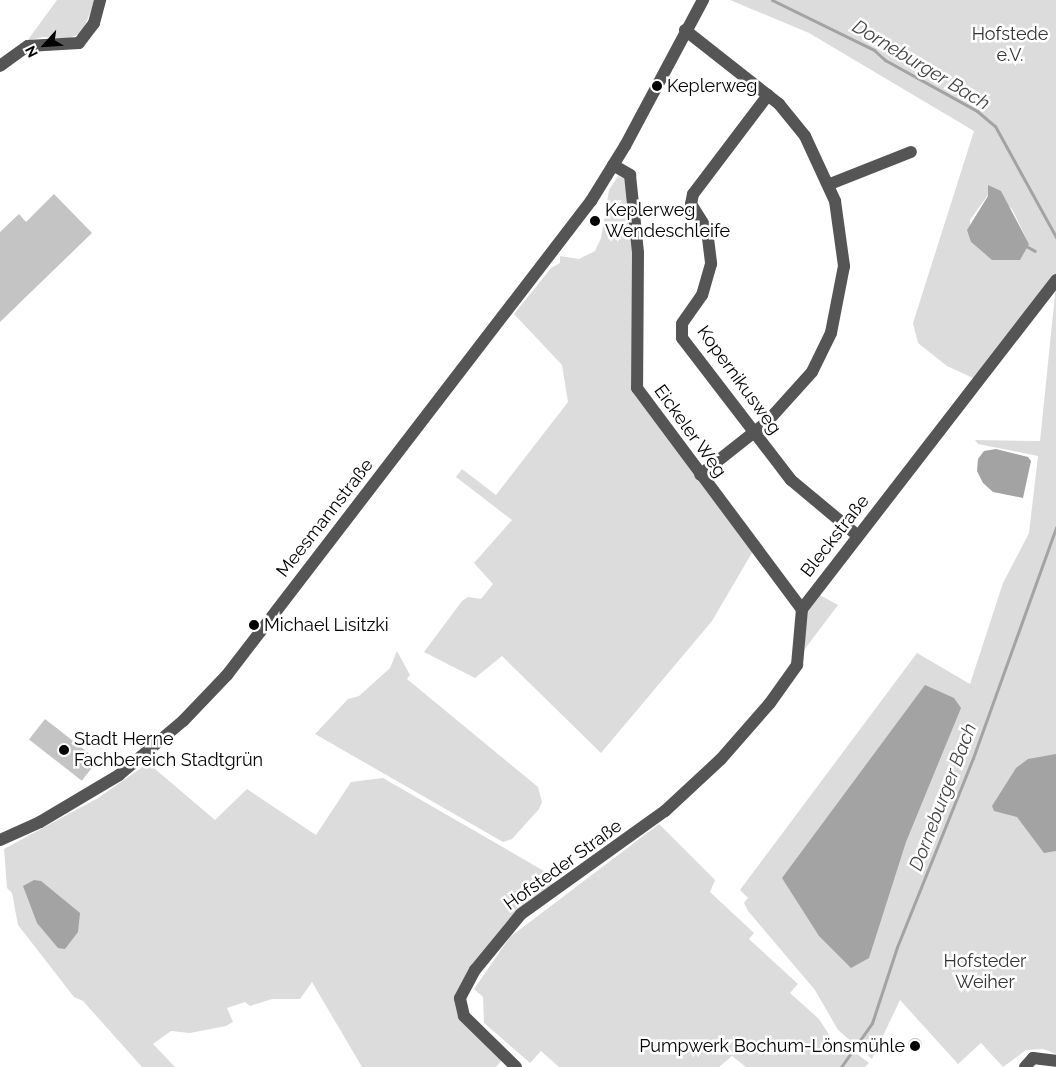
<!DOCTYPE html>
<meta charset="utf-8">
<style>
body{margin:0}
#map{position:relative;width:1056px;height:1067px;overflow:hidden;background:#fff;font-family:Raleway,sans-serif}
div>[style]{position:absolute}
.green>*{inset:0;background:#dcdcdc}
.water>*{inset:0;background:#a3a3a3}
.stream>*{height:3px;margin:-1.5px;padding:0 1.5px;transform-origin:1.5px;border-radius:1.5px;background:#a3a3a3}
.building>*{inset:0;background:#c4c4c4;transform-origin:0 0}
.round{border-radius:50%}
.minor>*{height:12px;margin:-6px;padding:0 6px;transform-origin:6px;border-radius:6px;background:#555}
.dots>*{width:14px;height:14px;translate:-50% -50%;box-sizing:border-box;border:2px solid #fff;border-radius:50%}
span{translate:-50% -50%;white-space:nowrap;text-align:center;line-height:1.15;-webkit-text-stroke:5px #fff;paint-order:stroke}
.park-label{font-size:18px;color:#333}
.poi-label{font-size:18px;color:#000}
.left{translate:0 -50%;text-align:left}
.right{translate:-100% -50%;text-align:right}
.street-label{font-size:18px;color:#000}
.water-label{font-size:19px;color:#444;font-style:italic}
.north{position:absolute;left:20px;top:20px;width:50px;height:50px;-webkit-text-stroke:4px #fff;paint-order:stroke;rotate:244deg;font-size:14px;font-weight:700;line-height:20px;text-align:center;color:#000}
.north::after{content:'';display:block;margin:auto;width:18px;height:22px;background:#000;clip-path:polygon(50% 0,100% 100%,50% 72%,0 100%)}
</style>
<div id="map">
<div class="green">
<div style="clip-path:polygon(57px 0,95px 0,82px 33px,67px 39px,43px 37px,27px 41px)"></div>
<div style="clip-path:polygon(evenodd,730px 0,1056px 0,1056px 277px,973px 378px,947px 366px,918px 343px,913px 323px,974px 131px,809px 33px,730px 0,988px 186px,1012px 209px,1029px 244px,986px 255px,971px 242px,970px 220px,988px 195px,988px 186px)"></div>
<div style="clip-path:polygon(618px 176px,625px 179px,634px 245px,632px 379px,753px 551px,712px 621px,601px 753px,502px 656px,475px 678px,424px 652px,462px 601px,468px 597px,481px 599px,493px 584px,474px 563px,512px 520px,456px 477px,462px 469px,496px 495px,568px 402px,562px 365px,514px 314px,551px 268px,560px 263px,560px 256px,579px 259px,595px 251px,601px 238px,609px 190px)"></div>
<div style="clip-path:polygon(1056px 285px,1056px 1054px,1043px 1049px,1026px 1050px,1003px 1067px,981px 1043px,958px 1064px,900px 1000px,872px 1059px,838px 1030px,815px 990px,748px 911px,744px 903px,748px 898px,740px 890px,917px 653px,970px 684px,1003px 583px,1029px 533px,1038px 456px,978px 444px,975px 440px,1040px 441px)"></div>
<div style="clip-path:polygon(818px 594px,838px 605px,804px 650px,807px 611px)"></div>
<div style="clip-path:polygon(397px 651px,410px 675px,407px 679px,538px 787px,542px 802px,539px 809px,512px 839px,503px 842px,315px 734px,348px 699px,359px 696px,390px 668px)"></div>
<div style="clip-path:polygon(148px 763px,215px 820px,247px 789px,316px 835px,351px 782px,383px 778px,551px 875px,553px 884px,521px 912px,455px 1000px,458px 1014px,503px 1059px,496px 1067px,362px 1067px,312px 982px,300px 999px,272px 999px,250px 1006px,245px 1002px,227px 1008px,233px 1022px,226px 1026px,190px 1033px,171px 1031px,153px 1044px,175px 1067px,142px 1067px,83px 1001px,74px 997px,18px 925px,12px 893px,7px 888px,4px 849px,98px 798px)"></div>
<div style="clip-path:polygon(659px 824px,715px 880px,710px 892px,754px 933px,749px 939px,798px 984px,790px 993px,819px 1019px,835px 1044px,839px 1040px,869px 1063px,865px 1067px,746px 1067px,732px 1056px,719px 1067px,559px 1067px,541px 1051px,530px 1063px,484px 1023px,483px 997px,474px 989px,510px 937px)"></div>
</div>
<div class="water">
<div style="clip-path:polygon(988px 185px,1001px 191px,1029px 244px,1020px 260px,992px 260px,971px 242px,967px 230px,988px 196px)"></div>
<div style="clip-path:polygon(996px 449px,1028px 457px,1031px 461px,1023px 498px,993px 492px,983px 483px,977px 471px,978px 459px,984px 451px)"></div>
<div style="clip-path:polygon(925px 685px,954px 698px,961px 708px,906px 842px,869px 958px,851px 968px,819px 936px,782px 878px)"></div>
<div style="clip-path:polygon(1056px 754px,1056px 851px,1044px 853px,1017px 817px,994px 811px,992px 806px,1016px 768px,1028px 759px)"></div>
<div style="clip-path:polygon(34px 880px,41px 881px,80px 913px,78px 932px,65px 949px,58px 948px,37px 923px,23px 886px)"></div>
</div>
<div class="stream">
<div style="left:772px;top:0;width:114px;rotate:26.1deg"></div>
<div style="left:874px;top:50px;width:15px;rotate:42deg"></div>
<div style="left:885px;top:60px;width:105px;rotate:29deg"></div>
<div style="left:977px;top:111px;width:23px;rotate:40deg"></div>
<div style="left:995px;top:126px;width:127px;rotate:61.2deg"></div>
<div style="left:1026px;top:246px;width:10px;rotate:29deg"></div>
<div style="left:841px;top:1067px;width:54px;rotate:-54.8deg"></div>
<div style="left:872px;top:1023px;width:80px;rotate:-71.8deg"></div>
<div style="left:897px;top:947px;width:204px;rotate:-68.1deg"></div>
<div style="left:973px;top:758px;width:245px;rotate:-70.2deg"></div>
</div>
<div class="building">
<div style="clip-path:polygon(54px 194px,92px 233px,0 322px,0 232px,19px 214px,26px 222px)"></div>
<div style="left:45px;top:719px;width:67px;height:26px;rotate:38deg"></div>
<div class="round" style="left:908px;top:1038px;width:14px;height:14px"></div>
</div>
<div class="minor">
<div style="left:685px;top:30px;width:120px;rotate:38.2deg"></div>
<div style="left:779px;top:104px;width:41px;rotate:50.9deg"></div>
<div style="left:805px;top:136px;width:72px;rotate:65.2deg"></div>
<div style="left:835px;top:201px;width:66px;rotate:82.1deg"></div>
<div style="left:844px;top:266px;width:68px;rotate:101deg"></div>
<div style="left:831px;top:333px;width:43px;rotate:116deg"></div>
<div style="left:812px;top:372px;width:67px;rotate:132deg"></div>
<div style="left:767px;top:422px;width:85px;rotate:141.7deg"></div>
<div style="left:0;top:66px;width:34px;rotate:-36deg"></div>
<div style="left:28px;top:46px;width:51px;rotate:-3.4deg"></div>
<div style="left:79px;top:43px;width:25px;rotate:-53deg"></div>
<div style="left:94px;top:23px;width:24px;rotate:-75deg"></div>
<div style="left:768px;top:95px;width:124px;rotate:127.1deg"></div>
<div style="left:693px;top:194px;width:10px;rotate:101deg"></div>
<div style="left:691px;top:204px;width:31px;rotate:58deg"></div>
<div style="left:707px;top:230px;width:34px;rotate:83deg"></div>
<div style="left:711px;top:264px;width:32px;rotate:106deg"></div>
<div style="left:702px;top:295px;width:35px;rotate:125deg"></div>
<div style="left:682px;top:324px;width:14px;rotate:90deg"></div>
<div style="left:682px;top:338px;width:179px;rotate:52.5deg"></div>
<div style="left:791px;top:480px;width:86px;rotate:39.8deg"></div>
<div style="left:613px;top:165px;width:20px;rotate:30deg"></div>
<div style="left:630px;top:175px;width:78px;rotate:84.1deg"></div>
<div style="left:638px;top:253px;width:135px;rotate:90.4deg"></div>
<div style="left:637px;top:388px;width:276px;rotate:53.3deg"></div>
<div style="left:830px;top:184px;width:87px;rotate:-21.6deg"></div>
<div style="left:0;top:840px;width:44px;rotate:-24.2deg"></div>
<div style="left:40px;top:822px;width:92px;rotate:-30.7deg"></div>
<div style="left:119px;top:775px;width:84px;rotate:-40.2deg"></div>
<div style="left:183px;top:721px;width:64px;rotate:-46.3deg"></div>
<div style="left:227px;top:675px;width:598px;rotate:-52.48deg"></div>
<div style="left:591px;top:201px;width:65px;rotate:-58.3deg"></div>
<div style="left:625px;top:146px;width:166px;rotate:-61.9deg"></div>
<div style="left:516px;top:1067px;width:73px;rotate:-135.6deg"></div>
<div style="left:464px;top:1016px;width:18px;rotate:-103deg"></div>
<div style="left:460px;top:998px;width:32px;rotate:-62deg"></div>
<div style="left:475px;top:970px;width:72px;rotate:-50.6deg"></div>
<div style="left:521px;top:914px;width:177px;rotate:-35.6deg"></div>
<div style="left:665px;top:811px;width:76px;rotate:-42.9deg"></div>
<div style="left:721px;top:759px;width:74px;rotate:-48.8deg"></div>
<div style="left:770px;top:703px;width:47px;rotate:-54.6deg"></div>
<div style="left:797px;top:665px;width:56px;rotate:-84.9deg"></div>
<div style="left:802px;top:609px;width:416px;rotate:-52.3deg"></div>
<div style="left:1025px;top:1067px;width:12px;rotate:-48deg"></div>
<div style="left:1033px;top:1058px;width:23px;rotate:7deg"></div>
</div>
<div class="dots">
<div style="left:657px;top:86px;background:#000"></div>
<div style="left:595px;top:221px;background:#000"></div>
<div style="left:254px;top:625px;background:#000"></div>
<div style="left:64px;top:750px;background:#000"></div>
<div style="left:915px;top:1046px;background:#000"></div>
</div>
<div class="park-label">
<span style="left:1010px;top:45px">Hofstede<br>e.V.</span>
<span style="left:985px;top:972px">Hofsteder<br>Weiher</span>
</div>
<div class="poi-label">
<span class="left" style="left:667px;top:86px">Keplerweg</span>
<span class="left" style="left:605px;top:221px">Keplerweg<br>Wendeschleife</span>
<span class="left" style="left:264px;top:625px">Michael Lisitzki</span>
<span class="left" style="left:74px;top:750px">Stadt Herne<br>Fachbereich Stadtgrün</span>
<span class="right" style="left:905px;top:1046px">Pumpwerk Bochum-Lönsmühle</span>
</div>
<div class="street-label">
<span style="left:739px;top:380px;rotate:54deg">Kopernikusweg</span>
<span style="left:690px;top:431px;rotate:54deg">Eickeler Weg</span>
<span style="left:325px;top:518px;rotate:-52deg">Meesmannstraße</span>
<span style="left:835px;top:536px;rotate:-52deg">Bleckstraße</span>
<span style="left:563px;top:865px;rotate:-36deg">Hofsteder Straße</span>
</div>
<div class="water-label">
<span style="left:921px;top:65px;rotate:31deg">Dorneburger Bach</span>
<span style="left:943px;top:797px;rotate:-69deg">Dorneburger Bach</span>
</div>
<div class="north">N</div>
</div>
